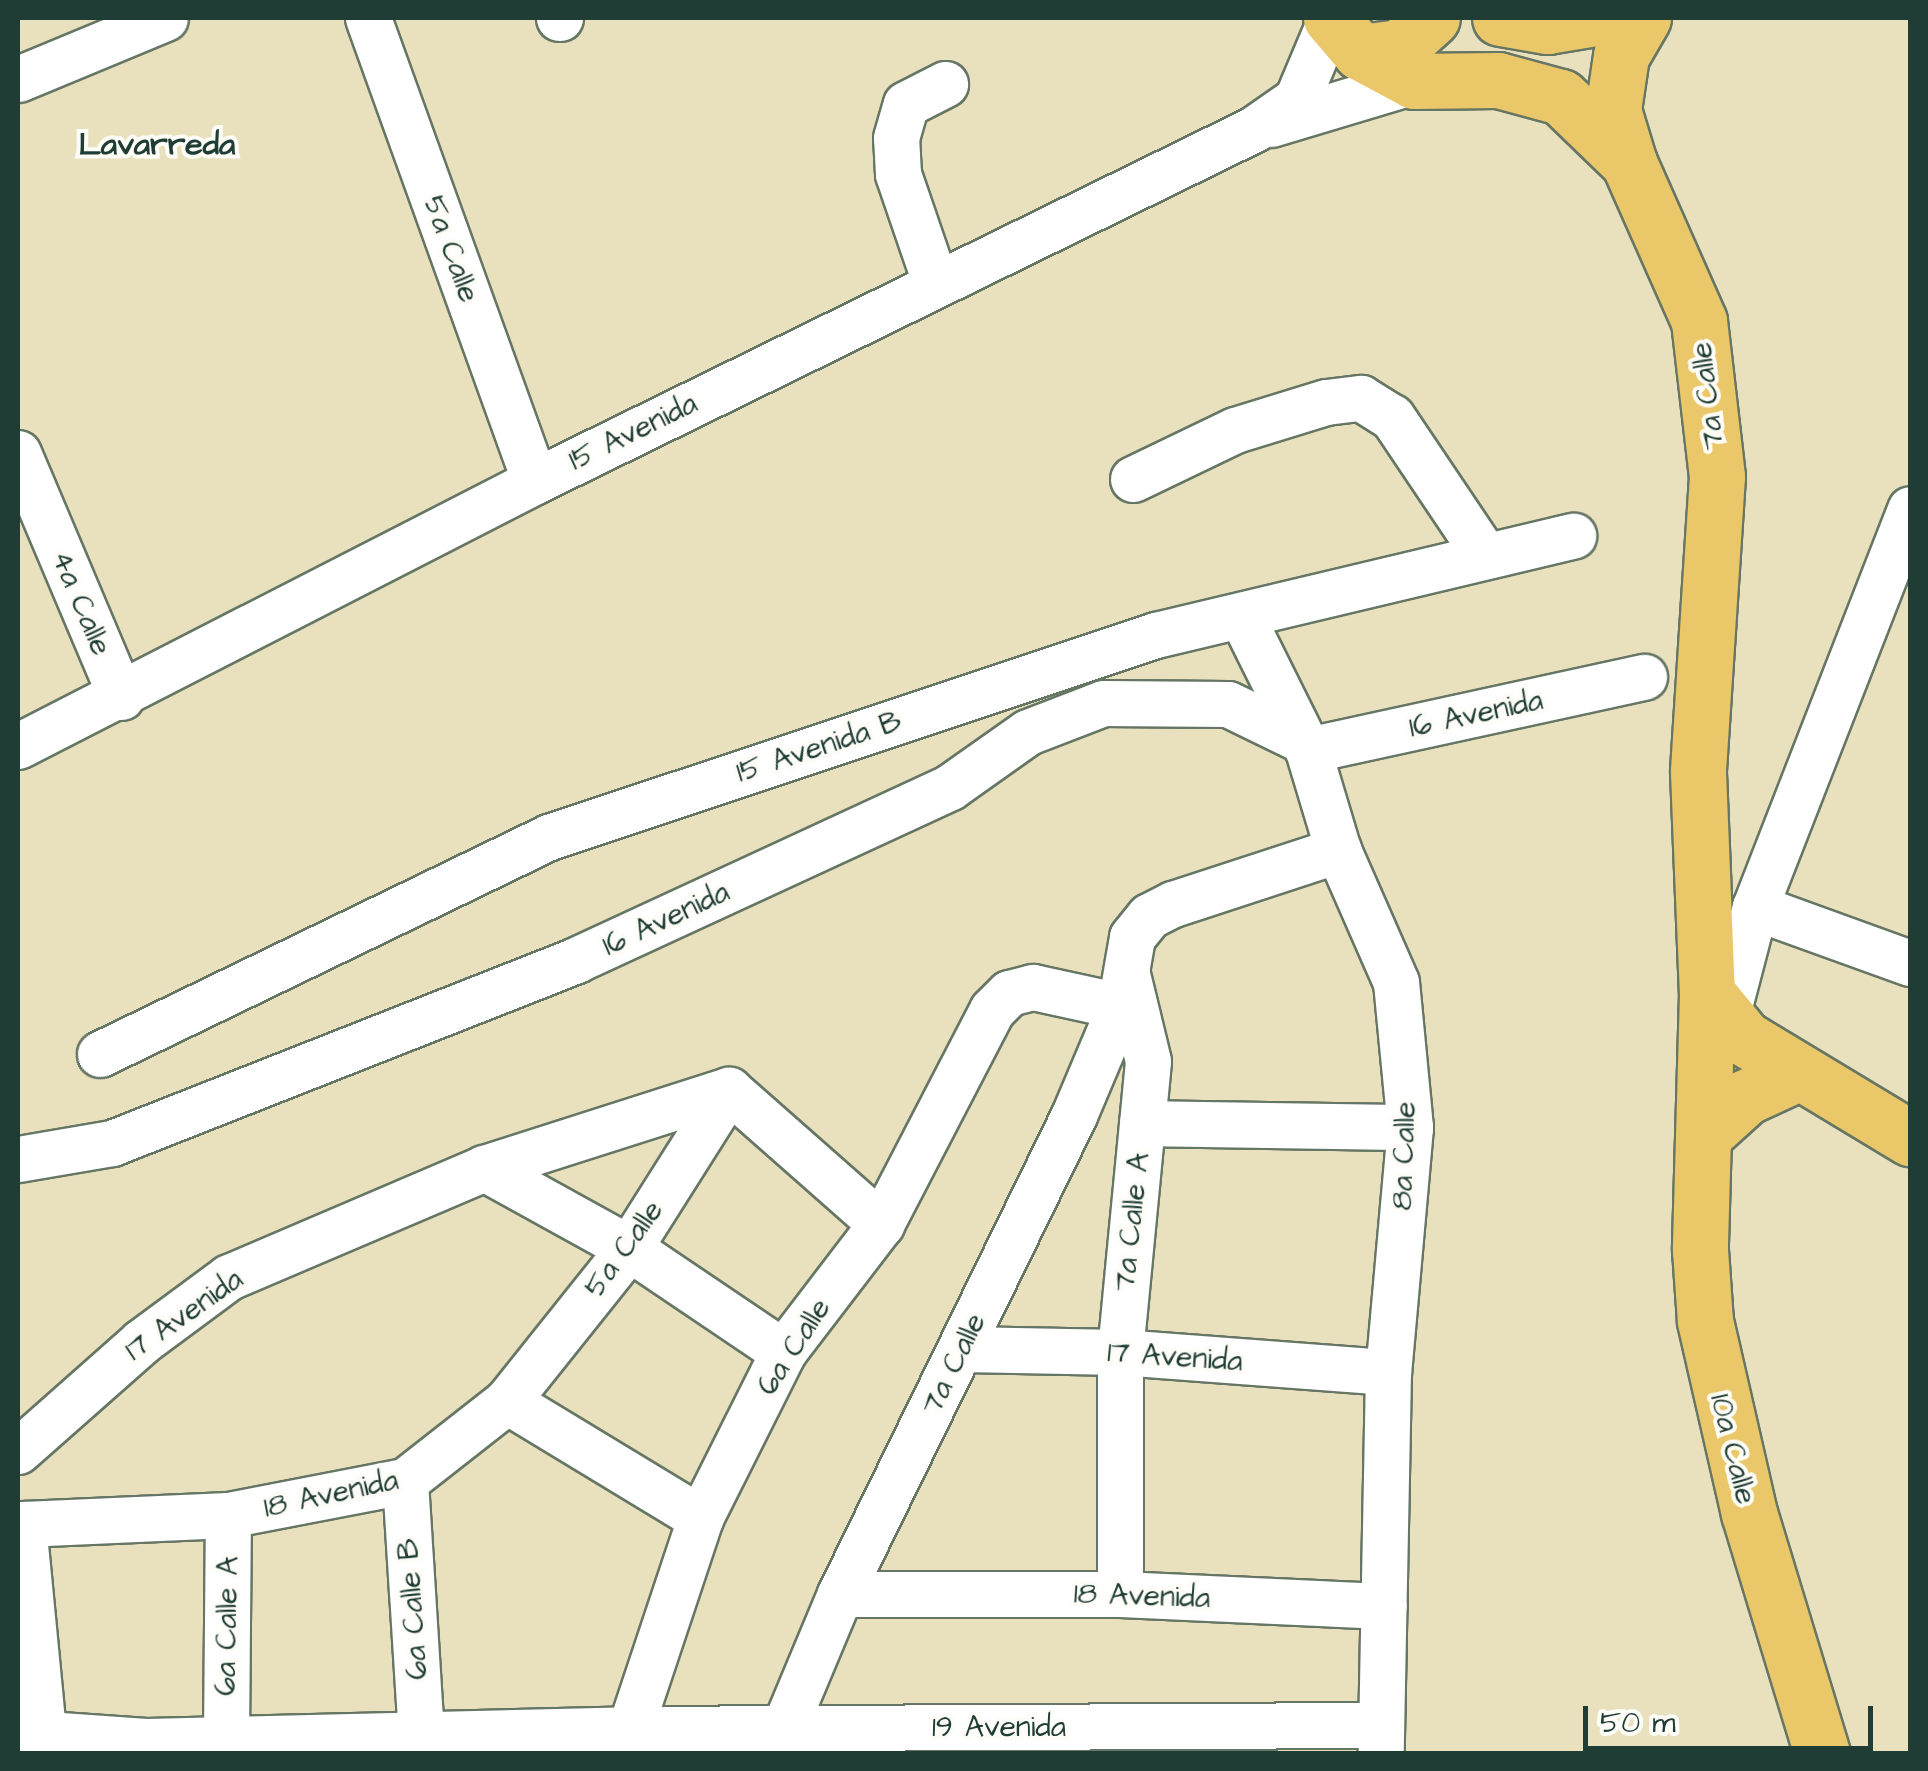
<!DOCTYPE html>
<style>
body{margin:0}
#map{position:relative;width:1928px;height:1771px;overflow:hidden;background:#e9e1be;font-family:"Architects Daughter",sans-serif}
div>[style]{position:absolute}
.roads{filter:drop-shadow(2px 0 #667664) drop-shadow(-2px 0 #667664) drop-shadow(0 2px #667664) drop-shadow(0 -2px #667664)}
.minor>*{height:45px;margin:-22.5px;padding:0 22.5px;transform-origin:22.5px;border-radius:22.5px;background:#fff}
.major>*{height:55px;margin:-27.5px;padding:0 27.5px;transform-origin:27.5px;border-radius:27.5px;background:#eac769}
span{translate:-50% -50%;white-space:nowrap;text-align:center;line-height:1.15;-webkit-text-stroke:8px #fdfcf7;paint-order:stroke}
.street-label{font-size:30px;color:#1f3d34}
.neighbourhood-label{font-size:32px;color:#1f3d34;font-weight:700}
.frame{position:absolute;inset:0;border:20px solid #1f3d34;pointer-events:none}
.scale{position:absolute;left:1583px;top:1706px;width:290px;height:45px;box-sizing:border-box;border:5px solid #1f3d34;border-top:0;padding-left:12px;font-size:30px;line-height:35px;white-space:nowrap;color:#1f3d34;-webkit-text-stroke:8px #fdfcf7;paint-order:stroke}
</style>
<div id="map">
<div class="roads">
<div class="minor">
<div style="left:368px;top:18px;width:492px;rotate:70.2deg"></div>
<div style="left:559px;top:18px;width:1px"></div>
<div style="left:18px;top:79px;width:159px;rotate:-22.5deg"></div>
<div style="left:1271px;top:124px;width:149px;rotate:-16.7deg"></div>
<div style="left:935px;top:282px;width:114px;rotate:-108.9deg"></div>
<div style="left:898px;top:174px;width:36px;rotate:-93deg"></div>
<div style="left:896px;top:138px;width:35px;rotate:-74deg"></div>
<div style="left:906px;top:104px;width:44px;rotate:-27.1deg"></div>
<div style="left:18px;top:453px;width:265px;rotate:67.1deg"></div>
<div style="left:1133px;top:479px;width:113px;rotate:-25.7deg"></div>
<div style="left:1235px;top:430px;width:95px;rotate:-17.1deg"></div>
<div style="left:1326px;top:402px;width:35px;rotate:-7deg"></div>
<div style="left:1361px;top:398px;width:36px;rotate:32deg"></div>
<div style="left:1392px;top:417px;width:165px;rotate:56.1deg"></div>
<div style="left:1243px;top:619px;width:146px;rotate:63.6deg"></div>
<div style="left:1308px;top:750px;width:104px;rotate:73.3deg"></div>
<div style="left:1338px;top:850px;width:144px;rotate:66.3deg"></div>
<div style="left:1396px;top:982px;width:146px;rotate:84.5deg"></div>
<div style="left:1410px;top:1127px;width:246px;rotate:95.1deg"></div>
<div style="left:1388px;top:1372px;width:381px;rotate:91.1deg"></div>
<div style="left:18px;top:746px;width:581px;rotate:-27.14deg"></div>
<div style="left:535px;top:481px;width:801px;rotate:-26.08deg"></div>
<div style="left:1254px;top:129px;width:52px;rotate:-34.9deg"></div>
<div style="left:1297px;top:99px;width:88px;rotate:-67.2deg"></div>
<div style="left:1308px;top:750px;width:344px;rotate:-12.3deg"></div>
<div style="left:1755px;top:907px;width:165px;rotate:19.9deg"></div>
<div style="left:1726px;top:1018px;width:115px;rotate:-75.4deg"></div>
<div style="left:1755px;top:907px;width:427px;rotate:-68.7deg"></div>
<div style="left:100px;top:1054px;width:499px;rotate:-25.8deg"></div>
<div style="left:549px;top:837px;width:640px;rotate:-18.41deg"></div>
<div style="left:1156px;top:635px;width:429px;rotate:-13.4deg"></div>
<div style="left:729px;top:1090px;width:203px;rotate:41.4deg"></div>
<div style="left:1142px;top:1123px;width:268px;rotate:0.9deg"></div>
<div style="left:18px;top:1159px;width:95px;rotate:-9.7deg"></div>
<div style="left:112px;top:1143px;width:499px;rotate:-21.5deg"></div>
<div style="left:576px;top:960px;width:412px;rotate:-24.8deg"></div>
<div style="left:950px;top:787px;width:95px;rotate:-35.2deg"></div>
<div style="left:1028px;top:732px;width:80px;rotate:-21.1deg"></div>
<div style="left:1103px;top:703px;width:125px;rotate:0.5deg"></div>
<div style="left:1228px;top:704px;width:80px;rotate:25.9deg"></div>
<div style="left:484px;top:1168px;width:166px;rotate:28.9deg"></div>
<div style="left:629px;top:1248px;width:186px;rotate:34deg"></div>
<div style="left:962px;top:1349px;width:158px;rotate:1.1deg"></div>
<div style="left:1120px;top:1352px;width:269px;rotate:4.3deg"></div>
<div style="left:507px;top:1401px;width:226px;rotate:31.2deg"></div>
<div style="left:18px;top:1451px;width:164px;rotate:-41.5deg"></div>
<div style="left:141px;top:1342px;width:109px;rotate:-36.5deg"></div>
<div style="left:229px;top:1277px;width:277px;rotate:-23.1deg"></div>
<div style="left:484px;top:1168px;width:257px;rotate:-17.7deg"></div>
<div style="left:405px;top:1481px;width:256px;rotate:86.4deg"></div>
<div style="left:18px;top:1524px;width:5px"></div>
<div style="left:23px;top:1524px;width:208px;rotate:84.5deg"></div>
<div style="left:23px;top:1524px;width:205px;rotate:-2.5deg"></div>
<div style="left:228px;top:1515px;width:180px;rotate:-10.9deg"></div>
<div style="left:405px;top:1481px;width:130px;rotate:-38.1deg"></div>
<div style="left:507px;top:1401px;width:196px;rotate:-51.4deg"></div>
<div style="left:629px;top:1248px;width:187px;rotate:-57.7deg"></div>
<div style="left:840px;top:1594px;width:280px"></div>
<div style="left:1120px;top:1594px;width:264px;rotate:2.6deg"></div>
<div style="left:1120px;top:1594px;width:242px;rotate:-90deg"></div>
<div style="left:1120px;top:1352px;width:292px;rotate:-84.5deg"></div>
<div style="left:1148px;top:1061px;width:89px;rotate:-103.6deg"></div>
<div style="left:630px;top:1729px;width:222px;rotate:-71.6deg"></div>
<div style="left:700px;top:1518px;width:186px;rotate:-63.4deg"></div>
<div style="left:783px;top:1352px;width:161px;rotate:-52.6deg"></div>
<div style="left:881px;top:1224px;width:241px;rotate:-62.6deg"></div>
<div style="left:992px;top:1010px;width:24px;rotate:-45deg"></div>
<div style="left:1009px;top:993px;width:25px;rotate:-14deg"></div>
<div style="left:1033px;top:987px;width:89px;rotate:12.3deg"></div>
<div style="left:18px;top:1732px;width:128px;rotate:4deg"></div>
<div style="left:146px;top:1741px;width:484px;rotate:-1.4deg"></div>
<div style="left:630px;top:1729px;width:751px;rotate:-0.31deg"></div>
<div style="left:226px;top:1738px;width:223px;rotate:-89.5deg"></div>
<div style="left:782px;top:1754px;width:26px;rotate:-86deg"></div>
<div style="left:784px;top:1728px;width:145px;rotate:-67.3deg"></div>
<div style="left:840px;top:1594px;width:533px;rotate:-63.96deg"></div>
<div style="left:1074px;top:1115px;width:118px;rotate:-67.1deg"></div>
<div style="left:1120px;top:1006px;width:70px;rotate:-80.1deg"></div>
<div style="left:1132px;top:937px;width:27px;rotate:-51deg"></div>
<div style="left:1149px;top:916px;width:27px;rotate:-27deg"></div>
<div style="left:1173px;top:904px;width:174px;rotate:-18.1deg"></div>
</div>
<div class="major">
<div style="left:1331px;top:18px;width:45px;rotate:49.5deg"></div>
<div style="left:1360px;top:52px;width:61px;rotate:28.2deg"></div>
<div style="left:1414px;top:81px;width:84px;rotate:-0.7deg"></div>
<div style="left:1498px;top:80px;width:65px;rotate:15.1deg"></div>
<div style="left:1561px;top:97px;width:95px;rotate:44.1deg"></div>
<div style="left:1629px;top:163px;width:173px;rotate:66.1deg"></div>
<div style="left:1699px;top:321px;width:156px;rotate:83.4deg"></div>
<div style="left:1717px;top:476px;width:297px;rotate:93.7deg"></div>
<div style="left:1698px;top:772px;width:221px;rotate:87.7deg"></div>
<div style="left:1707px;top:993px;width:257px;rotate:91.6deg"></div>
<div style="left:1700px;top:1250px;width:71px;rotate:86deg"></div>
<div style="left:1705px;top:1321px;width:197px;rotate:77.1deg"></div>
<div style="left:1749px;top:1513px;width:252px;rotate:73.1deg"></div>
<div style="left:1500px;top:18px;width:48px;rotate:9.7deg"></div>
<div style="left:1547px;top:26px;width:50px;rotate:-9.3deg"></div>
<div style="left:1360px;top:52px;width:40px;rotate:-7.1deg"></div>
<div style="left:1400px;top:47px;width:43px;rotate:-42.2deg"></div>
<div style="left:1629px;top:163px;width:55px;rotate:-106.8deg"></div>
<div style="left:1613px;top:110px;width:55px;rotate:-81.6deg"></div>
<div style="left:1621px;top:56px;width:44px;rotate:-59.9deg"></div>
<div style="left:1707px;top:993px;width:58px;rotate:50.6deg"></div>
<div style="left:1744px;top:1038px;width:194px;rotate:31.1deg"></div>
<div style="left:1704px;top:1135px;width:57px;rotate:-42.1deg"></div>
<div style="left:1746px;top:1097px;width:55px;rotate:-24.7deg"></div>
</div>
</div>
<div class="street-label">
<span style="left:451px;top:249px;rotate:70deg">5a Calle</span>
<span style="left:1708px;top:396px;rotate:-97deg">7a Calle</span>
<span style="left:633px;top:432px;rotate:-26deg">15 Avenida</span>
<span style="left:81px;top:603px;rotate:67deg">4a Calle</span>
<span style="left:1476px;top:714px;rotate:-12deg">16 Avenida</span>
<span style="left:819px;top:747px;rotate:-18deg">15 Avenida B</span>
<span style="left:666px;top:919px;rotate:-25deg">16 Avenida</span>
<span style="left:1404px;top:1156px;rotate:-88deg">8a Calle</span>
<span style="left:1132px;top:1222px;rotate:-84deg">7a Calle A</span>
<span style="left:624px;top:1249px;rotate:-54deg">5a Calle</span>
<span style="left:184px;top:1315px;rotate:-35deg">17 Avenida</span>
<span style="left:794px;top:1347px;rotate:-57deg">6a Calle</span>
<span style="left:1175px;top:1357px;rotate:4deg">17 Avenida</span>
<span style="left:954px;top:1364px;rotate:-64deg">7a Calle</span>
<span style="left:1733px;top:1449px;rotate:76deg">10a Calle</span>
<span style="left:331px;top:1494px;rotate:-12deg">18 Avenida</span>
<span style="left:1142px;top:1596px;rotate:2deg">18 Avenida</span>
<span style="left:413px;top:1609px;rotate:-94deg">6a Calle B</span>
<span style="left:227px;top:1626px;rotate:-89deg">6a Calle A</span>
<span style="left:999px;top:1727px">19 Avenida</span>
</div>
<div class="neighbourhood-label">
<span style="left:157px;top:145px">Lavarreda</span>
</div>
<div class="frame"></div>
<div class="scale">50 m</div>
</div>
